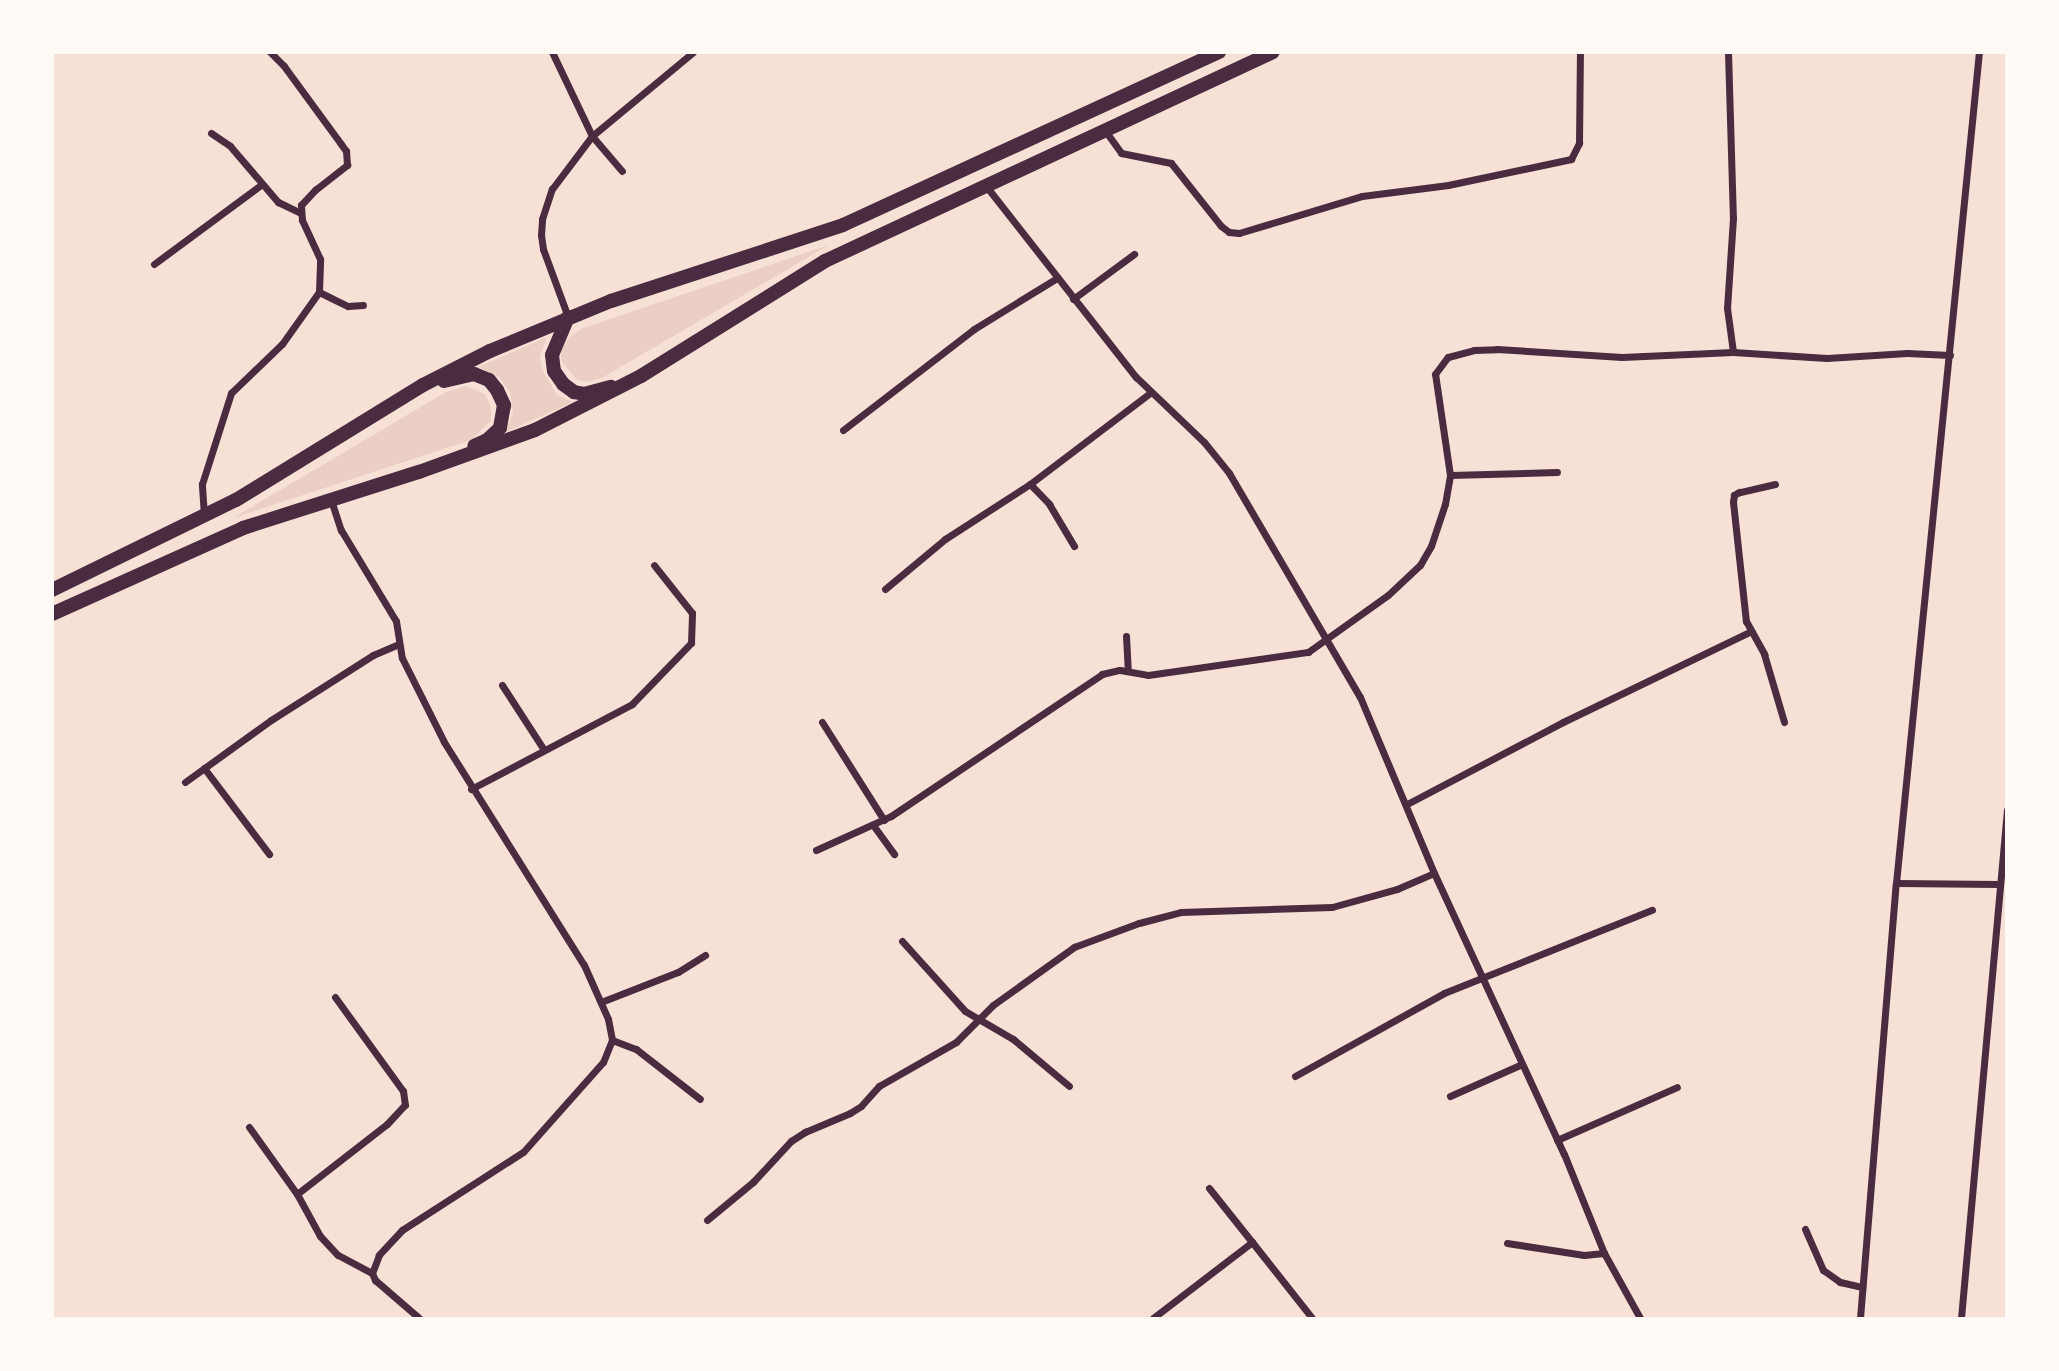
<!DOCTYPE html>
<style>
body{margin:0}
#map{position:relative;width:2059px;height:1371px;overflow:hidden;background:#f7e1d7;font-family:Merriweather,serif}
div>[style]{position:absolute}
.green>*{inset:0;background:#ebcfc5}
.minor>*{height:7px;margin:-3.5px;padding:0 3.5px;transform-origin:3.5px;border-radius:3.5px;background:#4a2c40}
.primary>*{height:14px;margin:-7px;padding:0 7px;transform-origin:7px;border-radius:7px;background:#4a2c40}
span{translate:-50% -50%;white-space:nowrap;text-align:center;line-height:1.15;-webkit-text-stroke:5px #fffaf5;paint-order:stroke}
.frame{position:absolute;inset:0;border:54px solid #fffaf5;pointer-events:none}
</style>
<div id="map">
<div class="green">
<div style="clip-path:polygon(829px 245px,602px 378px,587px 382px,577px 380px,562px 362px,561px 351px,569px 337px,583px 328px)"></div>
<div style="clip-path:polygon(547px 337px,540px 357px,542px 369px,557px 395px,573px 402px,506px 432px,513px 412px,510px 392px,499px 377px,478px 367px)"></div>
<div style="clip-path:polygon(466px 386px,485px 394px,491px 406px,491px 421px,471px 440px,233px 518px,446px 392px)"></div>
</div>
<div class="minor">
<div style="left:552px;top:52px;width:93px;rotate:64.5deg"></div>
<div style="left:592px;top:136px;width:46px;rotate:49.4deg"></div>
<div style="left:1728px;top:52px;width:166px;rotate:88.3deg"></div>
<div style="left:1733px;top:218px;width:90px;rotate:93.8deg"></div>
<div style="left:1727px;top:308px;width:44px;rotate:82.2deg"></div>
<div style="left:1106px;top:132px;width:26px;rotate:54deg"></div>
<div style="left:1121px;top:153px;width:51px;rotate:11.3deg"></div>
<div style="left:1171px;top:163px;width:80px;rotate:51.6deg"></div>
<div style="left:1221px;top:226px;width:10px;rotate:37deg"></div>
<div style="left:1229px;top:232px;width:10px;rotate:6deg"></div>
<div style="left:1239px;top:233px;width:128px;rotate:-16.7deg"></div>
<div style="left:1362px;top:196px;width:87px;rotate:-7.3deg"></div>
<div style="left:1448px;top:185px;width:126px;rotate:-11.9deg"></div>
<div style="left:1571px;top:159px;width:18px;rotate:-63deg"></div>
<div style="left:1579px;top:143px;width:91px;rotate:-89.4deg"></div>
<div style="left:211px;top:133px;width:23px;rotate:34deg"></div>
<div style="left:230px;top:146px;width:74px;rotate:49.4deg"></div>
<div style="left:278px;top:202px;width:25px;rotate:26deg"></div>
<div style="left:986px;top:186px;width:243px;rotate:51.9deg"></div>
<div style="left:1136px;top:377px;width:94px;rotate:43.7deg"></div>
<div style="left:1204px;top:442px;width:40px;rotate:51deg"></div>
<div style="left:1229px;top:473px;width:259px;rotate:59.7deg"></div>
<div style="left:1360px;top:697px;width:191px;rotate:67.2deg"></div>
<div style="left:1434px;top:873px;width:310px;rotate:65.2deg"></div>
<div style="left:1564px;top:1154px;width:107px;rotate:68deg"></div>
<div style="left:1604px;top:1253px;width:74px;rotate:61deg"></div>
<div style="left:154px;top:264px;width:134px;rotate:-36.5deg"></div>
<div style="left:319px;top:292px;width:32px;rotate:26deg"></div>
<div style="left:348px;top:306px;width:15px;rotate:-4deg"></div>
<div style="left:1073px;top:299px;width:76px;rotate:-36.4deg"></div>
<div style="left:568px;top:317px;width:72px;rotate:-110.2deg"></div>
<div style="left:543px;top:249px;width:14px;rotate:-98deg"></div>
<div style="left:541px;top:235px;width:16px;rotate:-86deg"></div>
<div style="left:542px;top:219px;width:32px;rotate:-72deg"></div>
<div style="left:552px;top:189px;width:66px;rotate:-53deg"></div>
<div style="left:592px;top:136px;width:131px;rotate:-39.7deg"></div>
<div style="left:843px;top:430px;width:165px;rotate:-37.6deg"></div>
<div style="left:974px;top:329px;width:97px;rotate:-31.6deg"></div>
<div style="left:1450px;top:475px;width:107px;rotate:-1.6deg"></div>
<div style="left:1030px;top:484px;width:28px;rotate:46deg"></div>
<div style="left:1049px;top:504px;width:49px;rotate:59.2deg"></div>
<div style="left:1775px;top:484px;width:37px;rotate:167deg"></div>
<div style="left:1739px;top:492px;width:6px;rotate:149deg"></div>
<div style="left:1734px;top:495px;width:7px;rotate:98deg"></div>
<div style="left:1733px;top:502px;width:120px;rotate:83.8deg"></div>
<div style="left:1746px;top:621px;width:38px;rotate:61deg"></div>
<div style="left:1764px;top:654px;width:71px;rotate:73.6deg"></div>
<div style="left:331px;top:500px;width:32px;rotate:72deg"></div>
<div style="left:341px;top:530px;width:106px;rotate:58.9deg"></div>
<div style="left:396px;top:621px;width:37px;rotate:81deg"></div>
<div style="left:402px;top:658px;width:94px;rotate:63.4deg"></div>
<div style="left:444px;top:742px;width:263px;rotate:57.9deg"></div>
<div style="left:584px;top:965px;width:59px;rotate:66deg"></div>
<div style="left:608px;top:1019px;width:21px;rotate:79deg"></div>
<div style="left:612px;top:1040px;width:24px;rotate:112deg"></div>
<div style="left:603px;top:1062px;width:120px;rotate:131.6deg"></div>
<div style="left:523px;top:1152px;width:144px;rotate:147.2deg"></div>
<div style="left:402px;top:1230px;width:34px;rotate:133deg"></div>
<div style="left:379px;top:1255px;width:19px;rotate:111deg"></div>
<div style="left:372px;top:1273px;width:8px;rotate:67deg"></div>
<div style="left:375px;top:1280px;width:58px;rotate:40.8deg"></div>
<div style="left:204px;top:515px;width:31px;rotate:-94deg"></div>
<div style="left:202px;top:484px;width:96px;rotate:-72.3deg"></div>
<div style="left:231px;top:393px;width:71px;rotate:-43.9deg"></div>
<div style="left:282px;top:344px;width:64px;rotate:-54.6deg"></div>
<div style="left:319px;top:292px;width:33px;rotate:-88deg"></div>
<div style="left:320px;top:259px;width:43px;rotate:-114.8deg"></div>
<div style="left:302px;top:220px;width:15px;rotate:-94deg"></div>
<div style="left:301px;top:205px;width:21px;rotate:-47deg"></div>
<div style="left:315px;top:190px;width:41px;rotate:-38deg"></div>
<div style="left:347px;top:165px;width:14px;rotate:-94deg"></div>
<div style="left:346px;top:151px;width:9px;rotate:-126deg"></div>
<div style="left:341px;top:144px;width:97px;rotate:-126.2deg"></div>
<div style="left:284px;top:66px;width:20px;rotate:-135deg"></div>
<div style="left:885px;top:589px;width:78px;rotate:-39.8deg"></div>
<div style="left:945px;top:539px;width:101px;rotate:-32.9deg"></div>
<div style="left:1030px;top:484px;width:151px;rotate:-37.2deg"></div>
<div style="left:1126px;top:636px;width:35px;rotate:87deg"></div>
<div style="left:502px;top:685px;width:77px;rotate:57.1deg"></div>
<div style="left:822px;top:722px;width:116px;rotate:57.7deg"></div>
<div style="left:204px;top:768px;width:108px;rotate:52.9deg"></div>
<div style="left:185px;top:782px;width:106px;rotate:-35.8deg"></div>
<div style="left:271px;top:720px;width:121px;rotate:-32.5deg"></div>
<div style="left:373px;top:655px;width:28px;rotate:-23deg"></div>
<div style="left:471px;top:789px;width:182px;rotate:-27.8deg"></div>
<div style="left:632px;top:704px;width:85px;rotate:-46deg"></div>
<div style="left:691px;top:643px;width:30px;rotate:-88deg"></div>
<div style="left:692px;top:613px;width:61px;rotate:-128.4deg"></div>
<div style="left:1407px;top:804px;width:176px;rotate:-27.7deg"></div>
<div style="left:1563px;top:722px;width:209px;rotate:-25.8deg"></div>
<div style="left:873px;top:825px;width:36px;rotate:54deg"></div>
<div style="left:816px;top:850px;width:82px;rotate:-24.4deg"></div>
<div style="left:891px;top:816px;width:254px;rotate:-33.9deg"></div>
<div style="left:1102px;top:674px;width:18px;rotate:-13deg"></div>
<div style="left:1120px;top:670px;width:28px;rotate:10deg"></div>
<div style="left:1148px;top:675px;width:162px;rotate:-8.2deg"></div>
<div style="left:1308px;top:652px;width:98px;rotate:-35.5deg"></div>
<div style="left:1388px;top:595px;width:44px;rotate:-43.2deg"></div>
<div style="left:1420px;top:565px;width:22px;rotate:-60deg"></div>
<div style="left:1431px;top:546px;width:44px;rotate:-71.6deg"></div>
<div style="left:1445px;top:504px;width:29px;rotate:-80deg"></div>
<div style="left:1450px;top:475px;width:102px;rotate:-98.4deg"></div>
<div style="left:1435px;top:374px;width:21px;rotate:-53deg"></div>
<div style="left:1448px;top:357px;width:27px;rotate:-15deg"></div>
<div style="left:1474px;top:350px;width:23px;rotate:-2deg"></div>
<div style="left:1497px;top:349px;width:125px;rotate:3.7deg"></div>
<div style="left:1622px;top:357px;width:111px;rotate:-2.6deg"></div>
<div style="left:1733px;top:352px;width:94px;rotate:3.7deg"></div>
<div style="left:1827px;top:358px;width:80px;rotate:-3.6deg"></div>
<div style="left:1907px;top:353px;width:43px;rotate:2.7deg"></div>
<div style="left:1896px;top:883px;width:103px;rotate:0.6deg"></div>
<div style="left:902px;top:941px;width:94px;rotate:48deg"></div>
<div style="left:965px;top:1011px;width:56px;rotate:30.3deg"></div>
<div style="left:1013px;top:1039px;width:73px;rotate:40deg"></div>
<div style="left:601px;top:1002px;width:83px;rotate:-21.3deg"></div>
<div style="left:678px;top:972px;width:32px;rotate:-32deg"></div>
<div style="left:612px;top:1040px;width:26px;rotate:21deg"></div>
<div style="left:636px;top:1049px;width:81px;rotate:38deg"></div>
<div style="left:1295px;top:1076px;width:171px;rotate:-29.1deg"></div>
<div style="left:1444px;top:993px;width:224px;rotate:-21.8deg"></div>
<div style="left:1450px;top:1096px;width:77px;rotate:-23.9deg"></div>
<div style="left:249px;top:1127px;width:82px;rotate:54.4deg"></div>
<div style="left:297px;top:1194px;width:48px;rotate:61.3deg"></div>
<div style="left:320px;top:1236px;width:26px;rotate:47deg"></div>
<div style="left:338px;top:1255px;width:38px;rotate:28deg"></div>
<div style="left:1557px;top:1140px;width:131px;rotate:-23.8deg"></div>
<div style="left:1209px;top:1188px;width:69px;rotate:51.5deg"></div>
<div style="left:297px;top:1194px;width:114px;rotate:-37.9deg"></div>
<div style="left:387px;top:1124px;width:26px;rotate:-47deg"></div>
<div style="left:405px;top:1105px;width:14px;rotate:-98deg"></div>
<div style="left:403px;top:1091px;width:116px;rotate:-125.9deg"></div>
<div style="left:707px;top:1220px;width:60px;rotate:-39.6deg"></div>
<div style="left:753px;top:1182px;width:56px;rotate:-47.2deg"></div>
<div style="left:791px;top:1141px;width:17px;rotate:-33deg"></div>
<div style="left:805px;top:1132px;width:49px;rotate:-22.9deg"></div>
<div style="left:850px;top:1113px;width:13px;rotate:-32deg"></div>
<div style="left:861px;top:1106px;width:27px;rotate:-48deg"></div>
<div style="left:879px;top:1086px;width:89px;rotate:-29.7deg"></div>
<div style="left:956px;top:1042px;width:52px;rotate:-45deg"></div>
<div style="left:993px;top:1005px;width:100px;rotate:-35.6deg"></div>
<div style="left:1074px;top:947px;width:69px;rotate:-20.3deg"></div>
<div style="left:1139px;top:923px;width:43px;rotate:-14.7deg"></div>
<div style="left:1181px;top:912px;width:151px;rotate:-1.9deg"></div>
<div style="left:1332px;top:907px;width:67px;rotate:-15.5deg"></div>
<div style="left:1397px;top:889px;width:40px;rotate:-23.4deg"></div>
<div style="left:1805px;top:1229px;width:45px;rotate:66.3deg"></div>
<div style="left:1823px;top:1270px;width:21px;rotate:35deg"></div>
<div style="left:1840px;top:1282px;width:23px;rotate:13deg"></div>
<div style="left:1507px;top:1243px;width:78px;rotate:8.9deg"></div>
<div style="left:1584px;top:1255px;width:20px;rotate:-6deg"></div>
<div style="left:1153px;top:1318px;width:125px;rotate:-37.5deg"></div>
<div style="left:1252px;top:1242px;width:97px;rotate:51.7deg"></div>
<div style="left:1860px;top:1318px;width:436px;rotate:-85.3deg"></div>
<div style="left:1896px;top:883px;width:835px;rotate:-84.3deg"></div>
<div style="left:1961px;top:1318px;width:510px;rotate:-84.83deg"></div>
</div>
<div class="primary">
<div style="left:568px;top:317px;width:41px;rotate:112.8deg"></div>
<div style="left:552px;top:355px;width:16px;rotate:83deg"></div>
<div style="left:554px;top:371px;width:16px;rotate:55deg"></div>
<div style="left:563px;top:384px;width:14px;rotate:36deg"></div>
<div style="left:574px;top:392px;width:10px;rotate:11deg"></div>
<div style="left:584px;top:394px;width:28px;rotate:-15deg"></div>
<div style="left:444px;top:381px;width:31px;rotate:-13deg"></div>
<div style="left:474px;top:374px;width:16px;rotate:22deg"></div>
<div style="left:489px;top:380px;width:13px;rotate:51deg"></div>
<div style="left:497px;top:390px;width:17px;rotate:65deg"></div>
<div style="left:504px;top:405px;width:23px;rotate:100deg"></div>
<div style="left:500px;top:428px;width:18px;rotate:137deg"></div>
<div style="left:487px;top:440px;width:14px;rotate:155deg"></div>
<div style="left:52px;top:590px;width:205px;rotate:-26.1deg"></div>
<div style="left:236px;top:500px;width:220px;rotate:-31.6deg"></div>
<div style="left:423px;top:385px;width:75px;rotate:-26.9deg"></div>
<div style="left:490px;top:351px;width:131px;rotate:-22.5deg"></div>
<div style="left:611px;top:301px;width:244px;rotate:-18.1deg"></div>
<div style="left:843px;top:225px;width:414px;rotate:-24.7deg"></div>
<div style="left:52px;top:614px;width:209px;rotate:-24.2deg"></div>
<div style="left:243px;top:528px;width:185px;rotate:-17.7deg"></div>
<div style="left:419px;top:472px;width:123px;rotate:-19.9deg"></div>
<div style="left:535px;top:430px;width:119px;rotate:-27deg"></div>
<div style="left:641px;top:376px;width:217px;rotate:-32deg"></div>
<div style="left:825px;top:261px;width:494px;rotate:-25deg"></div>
</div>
<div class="frame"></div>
</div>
